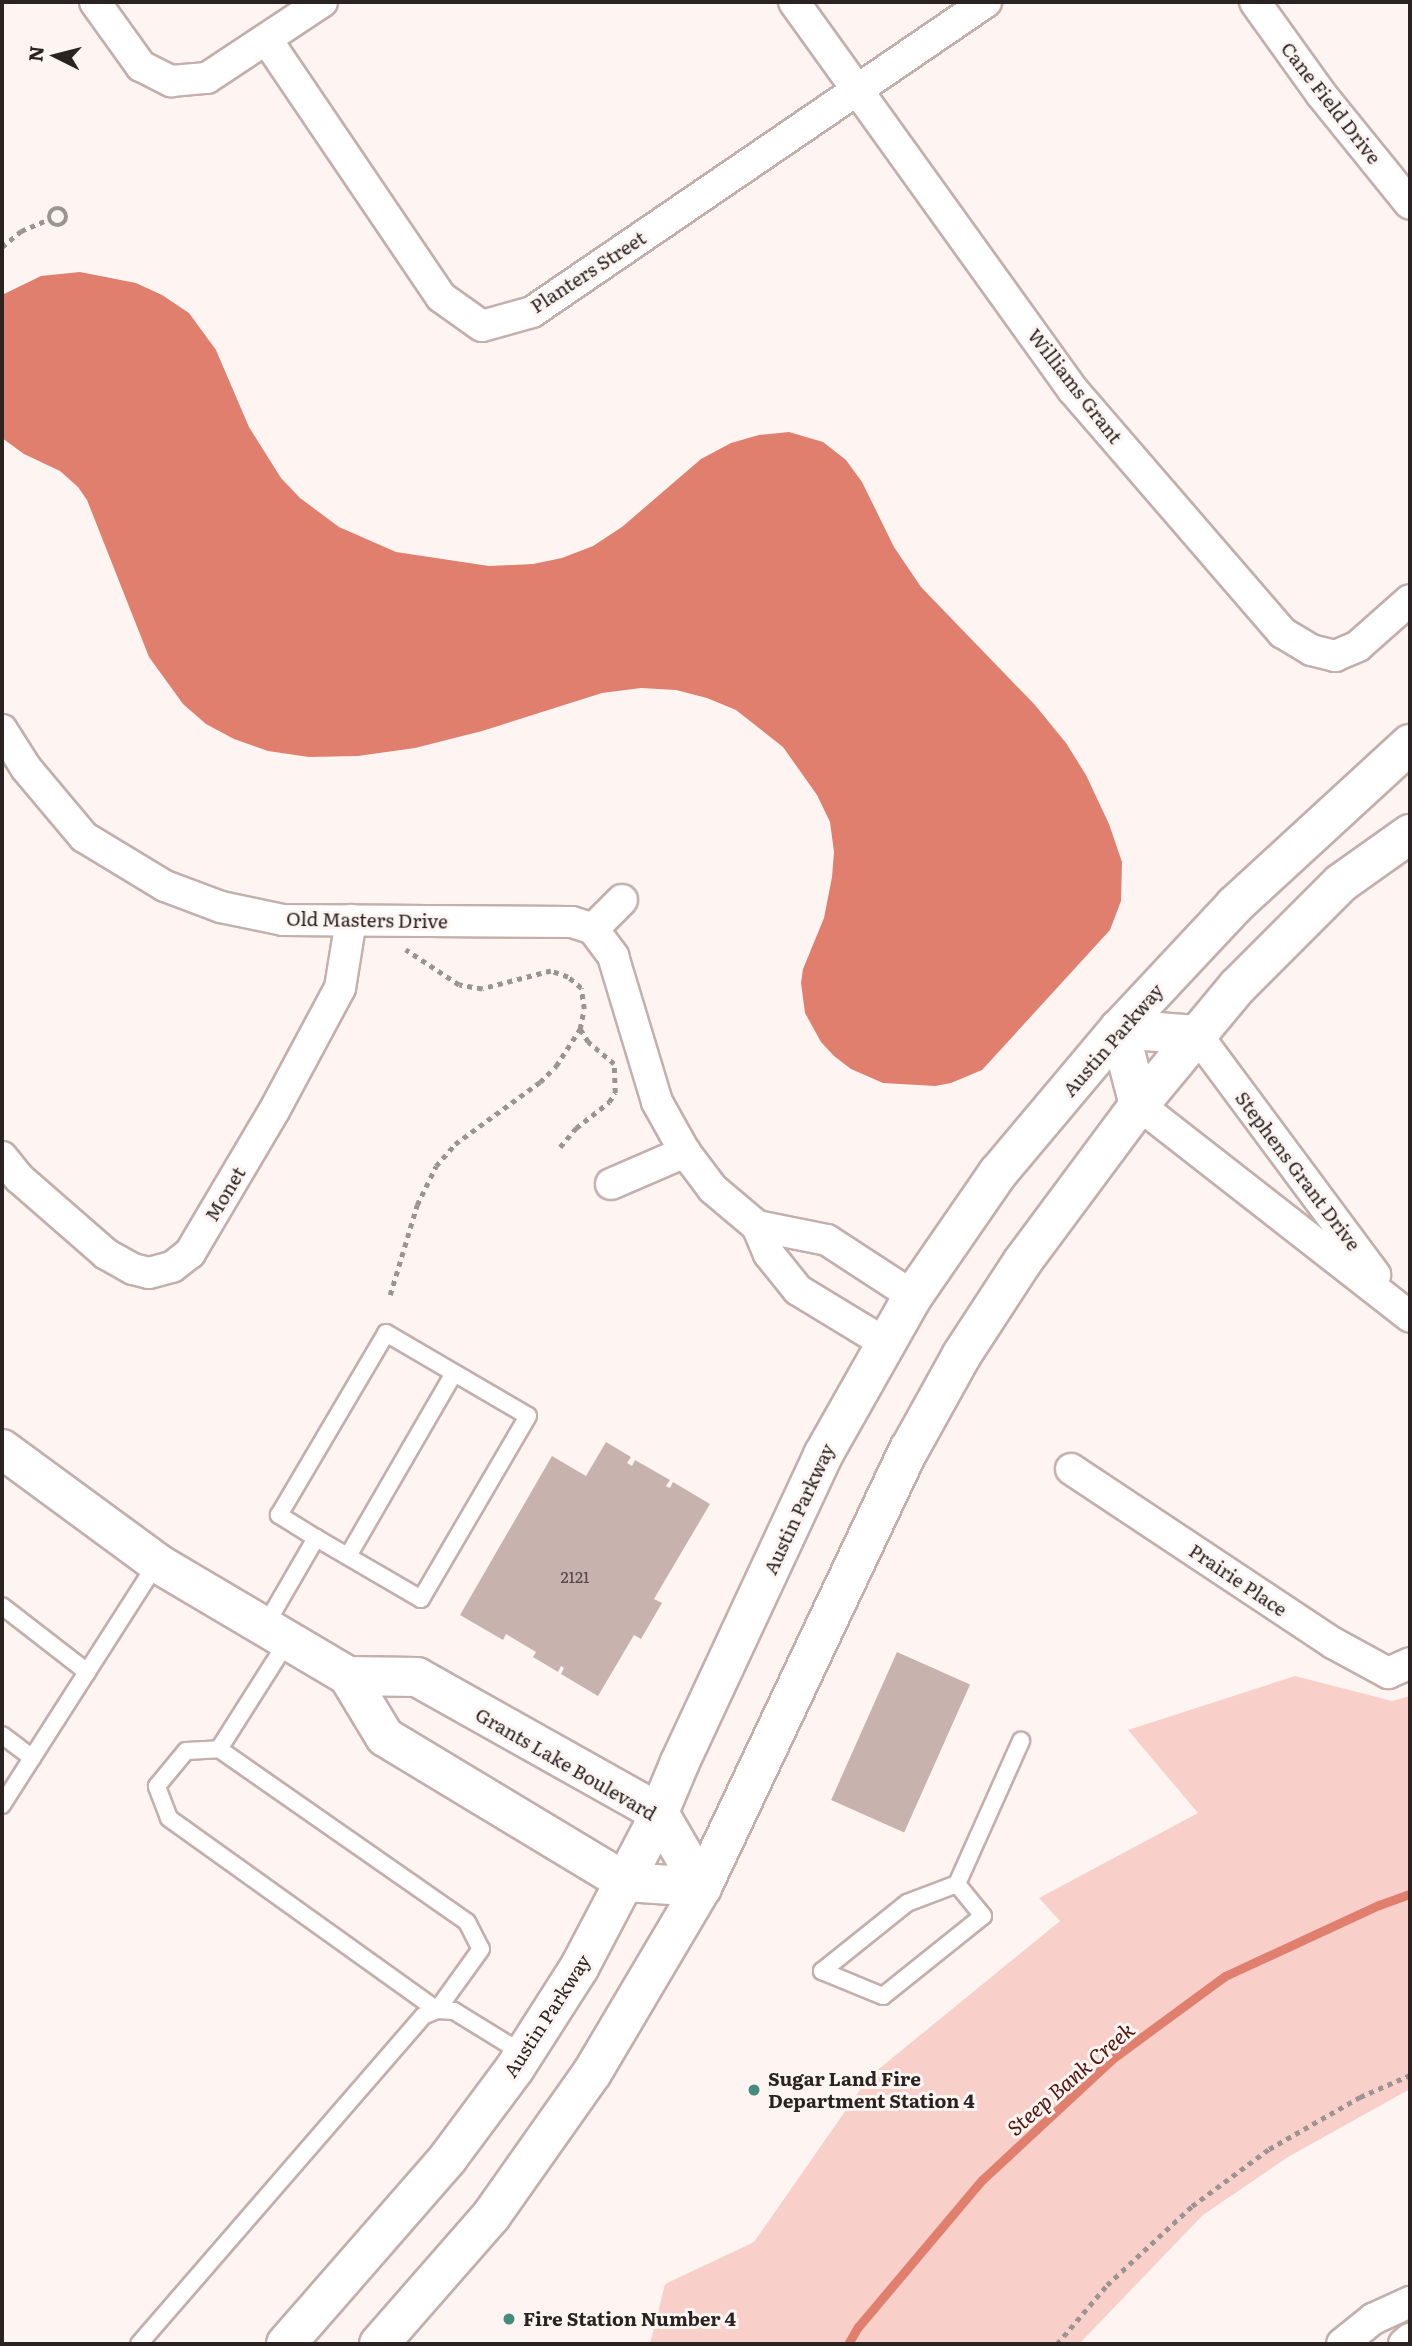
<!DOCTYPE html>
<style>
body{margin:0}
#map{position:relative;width:1412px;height:2346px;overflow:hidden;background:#fef5f3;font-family:Literata,serif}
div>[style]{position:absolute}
.green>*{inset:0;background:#f8d0c9}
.water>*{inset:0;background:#e17f6e}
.stream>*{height:9px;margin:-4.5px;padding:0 4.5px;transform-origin:4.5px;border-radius:4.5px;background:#e17f6e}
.building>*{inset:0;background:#c7b2ae;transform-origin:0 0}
.path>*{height:4.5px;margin-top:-2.25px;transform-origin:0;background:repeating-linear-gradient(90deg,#9c9492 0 5px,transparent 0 10px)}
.path>.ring{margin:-2.25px;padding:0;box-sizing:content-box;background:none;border:4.5px solid #9c9492;border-radius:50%}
.roads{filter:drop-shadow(2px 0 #c4afab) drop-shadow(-2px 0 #c4afab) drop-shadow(0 2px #c4afab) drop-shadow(0 -2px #c4afab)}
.service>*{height:16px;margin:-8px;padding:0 8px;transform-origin:8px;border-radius:8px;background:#fff}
.minor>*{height:30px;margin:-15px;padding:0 15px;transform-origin:15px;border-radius:15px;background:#fff}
.tertiary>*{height:38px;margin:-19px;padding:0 19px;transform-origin:19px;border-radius:19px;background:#fff}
.secondary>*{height:38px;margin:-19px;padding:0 19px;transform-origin:19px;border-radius:19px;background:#fff}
.dots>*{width:19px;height:19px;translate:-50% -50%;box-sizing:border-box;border:4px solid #fef5f3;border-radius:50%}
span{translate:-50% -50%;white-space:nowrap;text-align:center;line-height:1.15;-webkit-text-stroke:6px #fef5f3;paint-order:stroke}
.number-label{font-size:16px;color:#514744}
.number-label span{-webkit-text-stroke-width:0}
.street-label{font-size:19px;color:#2a2321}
.poi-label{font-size:19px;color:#2a2321;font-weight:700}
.left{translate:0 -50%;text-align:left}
.water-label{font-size:21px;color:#51130b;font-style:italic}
.frame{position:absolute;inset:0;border:4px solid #2a2321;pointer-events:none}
.north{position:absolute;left:21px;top:21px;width:70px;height:70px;-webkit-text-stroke:5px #fef5f3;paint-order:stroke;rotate:276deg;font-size:19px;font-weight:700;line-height:28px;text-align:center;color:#2a2321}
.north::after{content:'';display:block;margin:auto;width:24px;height:32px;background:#2a2321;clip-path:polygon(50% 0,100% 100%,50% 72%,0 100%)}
</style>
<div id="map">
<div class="green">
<div style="clip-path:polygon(1295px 1676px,1392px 1701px,1410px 1696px,1410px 2089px,1288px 2157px,1203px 2215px,1079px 2344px,650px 2344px,665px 2284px,754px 2242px,869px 2077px,1060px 1921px,1039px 1898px,1198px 1813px,1128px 1730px)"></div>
</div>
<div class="water">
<div style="clip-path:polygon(80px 272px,136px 283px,162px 295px,189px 313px,216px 350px,249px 427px,281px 478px,300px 498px,339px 527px,396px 552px,489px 566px,533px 564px,562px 558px,593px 546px,622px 527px,701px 459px,731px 443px,759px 435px,789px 432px,823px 442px,846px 460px,862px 482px,894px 547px,921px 587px,1035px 705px,1066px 743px,1086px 775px,1109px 824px,1122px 862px,1121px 901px,1110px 930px,982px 1070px,951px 1083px,935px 1086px,883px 1083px,851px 1069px,834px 1056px,821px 1042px,805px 1013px,801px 983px,803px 969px,824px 918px,832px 877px,834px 852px,830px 822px,817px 795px,783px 747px,736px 710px,707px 698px,676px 690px,641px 688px,602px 693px,482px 731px,415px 748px,358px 756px,309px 757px,268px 751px,234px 739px,206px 724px,183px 704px,149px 657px,87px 500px,78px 487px,60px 471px,24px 454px,2px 438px,2px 295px,41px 276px)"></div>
</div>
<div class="stream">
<div style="left:848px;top:2344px;width:20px;rotate:-60deg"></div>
<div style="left:858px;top:2327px;width:192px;rotate:-49.9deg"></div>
<div style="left:982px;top:2180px;width:178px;rotate:-42.9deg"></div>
<div style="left:1112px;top:2059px;width:140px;rotate:-36.3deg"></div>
<div style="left:1225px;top:1976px;width:170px;rotate:-24.8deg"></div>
<div style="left:1379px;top:1905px;width:33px;rotate:-20deg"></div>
</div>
<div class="building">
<div style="clip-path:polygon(606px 1442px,631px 1457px,627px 1463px,632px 1466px,635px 1460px,670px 1480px,666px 1486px,670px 1488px,673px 1482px,710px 1504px,654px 1599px,662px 1603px,641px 1639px,634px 1635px,598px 1696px,561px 1674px,564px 1668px,561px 1666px,558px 1672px,533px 1657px,536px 1652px,506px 1634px,503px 1640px,460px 1615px,552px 1456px,586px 1476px)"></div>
<div style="left:897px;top:1652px;width:80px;height:162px;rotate:24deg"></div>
</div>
<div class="path">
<div class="ring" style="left:49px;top:208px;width:13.5px;height:13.5px"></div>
<div style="left:2px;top:247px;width:25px;rotate:-40deg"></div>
<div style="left:21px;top:231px;width:30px;rotate:-23deg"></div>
<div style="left:560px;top:1147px;width:25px;rotate:-50deg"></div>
<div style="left:576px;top:1128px;width:42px;rotate:-38.2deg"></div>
<div style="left:609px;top:1102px;width:11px;rotate:-56deg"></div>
<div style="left:615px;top:1093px;width:29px;rotate:-92deg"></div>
<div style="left:614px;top:1064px;width:34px;rotate:-140deg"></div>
<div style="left:588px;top:1042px;width:15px;rotate:-122deg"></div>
<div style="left:390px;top:1295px;width:94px;rotate:-73.3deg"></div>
<div style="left:417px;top:1205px;width:43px;rotate:-64deg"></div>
<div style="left:436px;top:1166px;width:29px;rotate:-49deg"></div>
<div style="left:455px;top:1144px;width:105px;rotate:-36.1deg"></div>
<div style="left:540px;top:1082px;width:23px;rotate:-45deg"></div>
<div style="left:556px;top:1066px;width:44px;rotate:-57deg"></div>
<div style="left:580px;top:1029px;width:20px;rotate:-79deg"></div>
<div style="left:584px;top:1009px;width:21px;rotate:-98deg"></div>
<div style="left:581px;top:988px;width:17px;rotate:-140deg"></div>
<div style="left:568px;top:977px;width:18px;rotate:-161deg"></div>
<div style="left:551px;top:971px;width:71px;rotate:165.4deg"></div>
<div style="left:482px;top:989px;width:23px;rotate:-170deg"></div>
<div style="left:459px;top:985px;width:64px;rotate:-146.6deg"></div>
<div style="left:1057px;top:2344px;width:77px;rotate:-49.7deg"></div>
<div style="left:1107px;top:2285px;width:116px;rotate:-42.9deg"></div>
<div style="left:1192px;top:2206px;width:96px;rotate:-36.5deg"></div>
<div style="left:1269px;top:2149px;width:105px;rotate:-29.7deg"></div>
<div style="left:1360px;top:2097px;width:55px;rotate:-23.7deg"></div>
</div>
<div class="roads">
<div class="service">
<div style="left:348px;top:1556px;width:211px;rotate:-59.9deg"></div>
<div style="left:2px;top:1606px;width:108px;rotate:37.8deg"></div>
<div style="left:265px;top:1626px;width:102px;rotate:-59.9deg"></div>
<div style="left:316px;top:1538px;width:44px;rotate:-148.1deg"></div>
<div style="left:279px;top:1515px;width:211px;rotate:-59.5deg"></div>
<div style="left:386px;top:1333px;width:164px;rotate:30.3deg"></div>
<div style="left:528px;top:1416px;width:212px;rotate:120.3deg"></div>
<div style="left:421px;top:1599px;width:121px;rotate:-149.8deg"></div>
<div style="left:2px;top:1735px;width:38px;rotate:37deg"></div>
<div style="left:219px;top:1749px;width:302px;rotate:34.9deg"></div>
<div style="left:467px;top:1922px;width:30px;rotate:63deg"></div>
<div style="left:481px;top:1949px;width:75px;rotate:125.8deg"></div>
<div style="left:437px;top:2010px;width:330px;rotate:-144.4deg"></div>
<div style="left:169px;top:1818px;width:34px;rotate:-111deg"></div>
<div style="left:157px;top:1786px;width:45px;rotate:-50.4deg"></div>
<div style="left:186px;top:1751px;width:33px;rotate:-3deg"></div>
<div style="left:219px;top:1749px;width:127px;rotate:-57.6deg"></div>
<div style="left:2px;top:1805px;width:287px;rotate:-57.4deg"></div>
<div style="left:957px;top:1884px;width:53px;rotate:159.2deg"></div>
<div style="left:907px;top:1903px;width:109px;rotate:141.3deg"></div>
<div style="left:822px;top:1971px;width:66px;rotate:22.3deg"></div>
<div style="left:883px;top:1996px;width:128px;rotate:-38.7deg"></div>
<div style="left:983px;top:1916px;width:41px;rotate:-129.1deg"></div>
<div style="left:957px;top:1884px;width:157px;rotate:-65.9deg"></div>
<div style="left:139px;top:2344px;width:434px;rotate:-49.1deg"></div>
<div style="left:423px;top:2016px;width:15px;rotate:-23deg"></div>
<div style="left:437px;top:2010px;width:17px;rotate:3deg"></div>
<div style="left:454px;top:2011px;width:82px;rotate:31.6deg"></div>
</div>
<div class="minor">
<div style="left:95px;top:2px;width:79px;rotate:54.3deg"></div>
<div style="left:141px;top:66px;width:34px;rotate:27deg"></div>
<div style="left:171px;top:81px;width:36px;rotate:-5deg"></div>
<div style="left:207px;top:78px;width:138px;rotate:-33.5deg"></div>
<div style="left:794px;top:2px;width:478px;rotate:54.3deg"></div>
<div style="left:1073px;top:390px;width:321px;rotate:49.2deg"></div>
<div style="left:1283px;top:633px;width:33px;rotate:31deg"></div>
<div style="left:1311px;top:650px;width:25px;rotate:14deg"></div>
<div style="left:1335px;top:656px;width:25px;rotate:-23deg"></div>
<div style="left:1358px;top:646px;width:69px;rotate:-41.5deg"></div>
<div style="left:1255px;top:2px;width:113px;rotate:54.3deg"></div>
<div style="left:1321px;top:94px;width:141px;rotate:51deg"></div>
<div style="left:267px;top:40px;width:310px;rotate:55.9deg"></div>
<div style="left:441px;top:297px;width:50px;rotate:35.3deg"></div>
<div style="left:482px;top:326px;width:52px;rotate:-15.6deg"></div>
<div style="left:532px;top:312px;width:550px;rotate:-34.33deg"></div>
<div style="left:2px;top:730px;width:45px;rotate:57.7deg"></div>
<div style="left:26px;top:768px;width:90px;rotate:50deg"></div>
<div style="left:84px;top:837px;width:95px;rotate:31.2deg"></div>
<div style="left:165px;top:886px;width:60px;rotate:20.6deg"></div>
<div style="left:221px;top:907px;width:63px;rotate:11.8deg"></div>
<div style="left:283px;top:920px;width:289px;rotate:0.4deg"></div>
<div style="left:572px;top:922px;width:22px;rotate:18deg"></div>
<div style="left:593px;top:929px;width:34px;rotate:53deg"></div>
<div style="left:613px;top:956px;width:152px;rotate:73.2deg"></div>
<div style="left:657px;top:1102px;width:57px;rotate:60.8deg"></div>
<div style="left:685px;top:1152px;width:46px;rotate:52.9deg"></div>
<div style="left:713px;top:1189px;width:57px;rotate:40.1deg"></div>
<div style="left:757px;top:1226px;width:30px;rotate:67deg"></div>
<div style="left:769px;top:1254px;width:46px;rotate:51.1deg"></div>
<div style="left:798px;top:1290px;width:102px;rotate:31.3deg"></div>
<div style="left:593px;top:929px;width:41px;rotate:-45deg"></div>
<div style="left:1197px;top:1035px;width:299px;rotate:53.4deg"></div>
<div style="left:1139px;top:1105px;width:344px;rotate:38deg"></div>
<div style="left:2px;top:1157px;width:27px;rotate:51deg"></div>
<div style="left:19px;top:1178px;width:116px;rotate:41.1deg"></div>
<div style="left:106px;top:1254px;width:31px;rotate:29deg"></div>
<div style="left:133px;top:1269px;width:16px;rotate:14deg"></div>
<div style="left:149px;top:1273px;width:24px;rotate:-15deg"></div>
<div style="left:172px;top:1267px;width:23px;rotate:-38deg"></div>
<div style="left:190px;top:1253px;width:165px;rotate:-59.4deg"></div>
<div style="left:274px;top:1111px;width:140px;rotate:-61.8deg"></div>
<div style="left:340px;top:988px;width:69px;rotate:-80.8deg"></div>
<div style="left:611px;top:1184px;width:81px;rotate:-23.4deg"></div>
<div style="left:757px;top:1226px;width:71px;rotate:11.3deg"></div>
<div style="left:827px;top:1240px;width:103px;rotate:33.1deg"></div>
<div style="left:1071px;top:1469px;width:315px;rotate:33.6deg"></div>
<div style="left:1333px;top:1643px;width:63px;rotate:28.6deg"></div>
<div style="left:1388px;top:1673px;width:24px;rotate:-24deg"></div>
<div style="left:1342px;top:2344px;width:40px;rotate:-39deg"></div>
<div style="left:1373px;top:2319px;width:41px;rotate:-24.7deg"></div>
<div style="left:1404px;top:2344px;width:8px;rotate:-40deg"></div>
</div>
<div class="tertiary">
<div style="left:2px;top:1449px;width:192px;rotate:36.3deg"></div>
<div style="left:157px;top:1563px;width:222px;rotate:30.6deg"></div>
<div style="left:348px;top:1676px;width:69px;rotate:0.8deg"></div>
<div style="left:417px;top:1677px;width:278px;rotate:29.3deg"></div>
<div style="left:659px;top:1813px;width:86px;rotate:59.8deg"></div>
<div style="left:348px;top:1676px;width:71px;rotate:58.8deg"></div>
<div style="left:385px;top:1737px;width:280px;rotate:31.1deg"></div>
<div style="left:625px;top:1882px;width:77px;rotate:3.7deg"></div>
</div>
<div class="secondary">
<div style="left:1139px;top:1105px;width:79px;rotate:-104.7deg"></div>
<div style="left:1119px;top:1029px;width:78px;rotate:4.4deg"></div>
<div style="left:286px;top:2344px;width:247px;rotate:-48.9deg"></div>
<div style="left:448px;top:2158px;width:112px;rotate:-53.3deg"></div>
<div style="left:515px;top:2068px;width:119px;rotate:-57.4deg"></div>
<div style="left:579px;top:1968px;width:157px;rotate:-62.3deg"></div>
<div style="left:652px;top:1829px;width:73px;rotate:-67.3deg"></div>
<div style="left:680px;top:1762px;width:339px;rotate:-65deg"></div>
<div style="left:823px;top:1455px;width:183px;rotate:-60.5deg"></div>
<div style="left:913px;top:1296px;width:150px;rotate:-55.4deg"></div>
<div style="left:998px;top:1173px;width:188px;rotate:-50deg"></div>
<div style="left:1119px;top:1029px;width:170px;rotate:-46.9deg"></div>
<div style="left:1235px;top:905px;width:238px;rotate:-42.6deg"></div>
<div style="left:379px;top:2344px;width:170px;rotate:-48.8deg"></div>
<div style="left:491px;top:2216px;width:175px;rotate:-54.8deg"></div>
<div style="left:592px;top:2073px;width:216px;rotate:-59.4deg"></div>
<div style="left:702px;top:1887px;width:484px;rotate:-64.7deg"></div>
<div style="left:909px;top:1450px;width:107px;rotate:-61deg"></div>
<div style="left:961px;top:1356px;width:113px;rotate:-56.9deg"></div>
<div style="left:1023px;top:1261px;width:194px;rotate:-53.4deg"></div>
<div style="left:1139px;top:1105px;width:153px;rotate:-50.3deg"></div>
<div style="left:1237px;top:987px;width:147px;rotate:-45deg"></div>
<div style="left:1341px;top:883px;width:85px;rotate:-35.4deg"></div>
</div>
</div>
<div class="dots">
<div style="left:754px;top:2090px;background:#478b7f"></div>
<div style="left:509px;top:2319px;background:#478b7f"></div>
</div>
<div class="number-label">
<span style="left:575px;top:1576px">2121</span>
</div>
<div class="street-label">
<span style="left:1331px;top:103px;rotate:52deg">Cane Field Drive</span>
<span style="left:588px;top:272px;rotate:-33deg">Planters Street</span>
<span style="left:1075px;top:386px;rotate:52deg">Williams Grant</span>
<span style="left:367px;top:920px;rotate:1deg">Old Masters Drive</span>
<span style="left:1113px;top:1040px;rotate:-49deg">Austin Parkway</span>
<span style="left:1298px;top:1171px;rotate:53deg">Stephens Grant Drive</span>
<span style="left:225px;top:1194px;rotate:-59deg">Monet</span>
<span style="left:799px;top:1509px;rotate:-65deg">Austin Parkway</span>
<span style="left:1238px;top:1580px;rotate:34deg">Prairie Place</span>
<span style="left:566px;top:1764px;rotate:30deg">Grants Lake Boulevard</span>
<span style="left:547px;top:2016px;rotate:-57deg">Austin Parkway</span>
</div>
<div class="poi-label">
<span class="left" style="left:768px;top:2090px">Sugar Land Fire<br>Department Station 4</span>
<span class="left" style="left:523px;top:2319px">Fire Station Number 4</span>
</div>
<div class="water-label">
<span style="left:1070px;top:2078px;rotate:-41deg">Steep Bank Creek</span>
</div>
<div class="frame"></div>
<div class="north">N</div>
</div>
